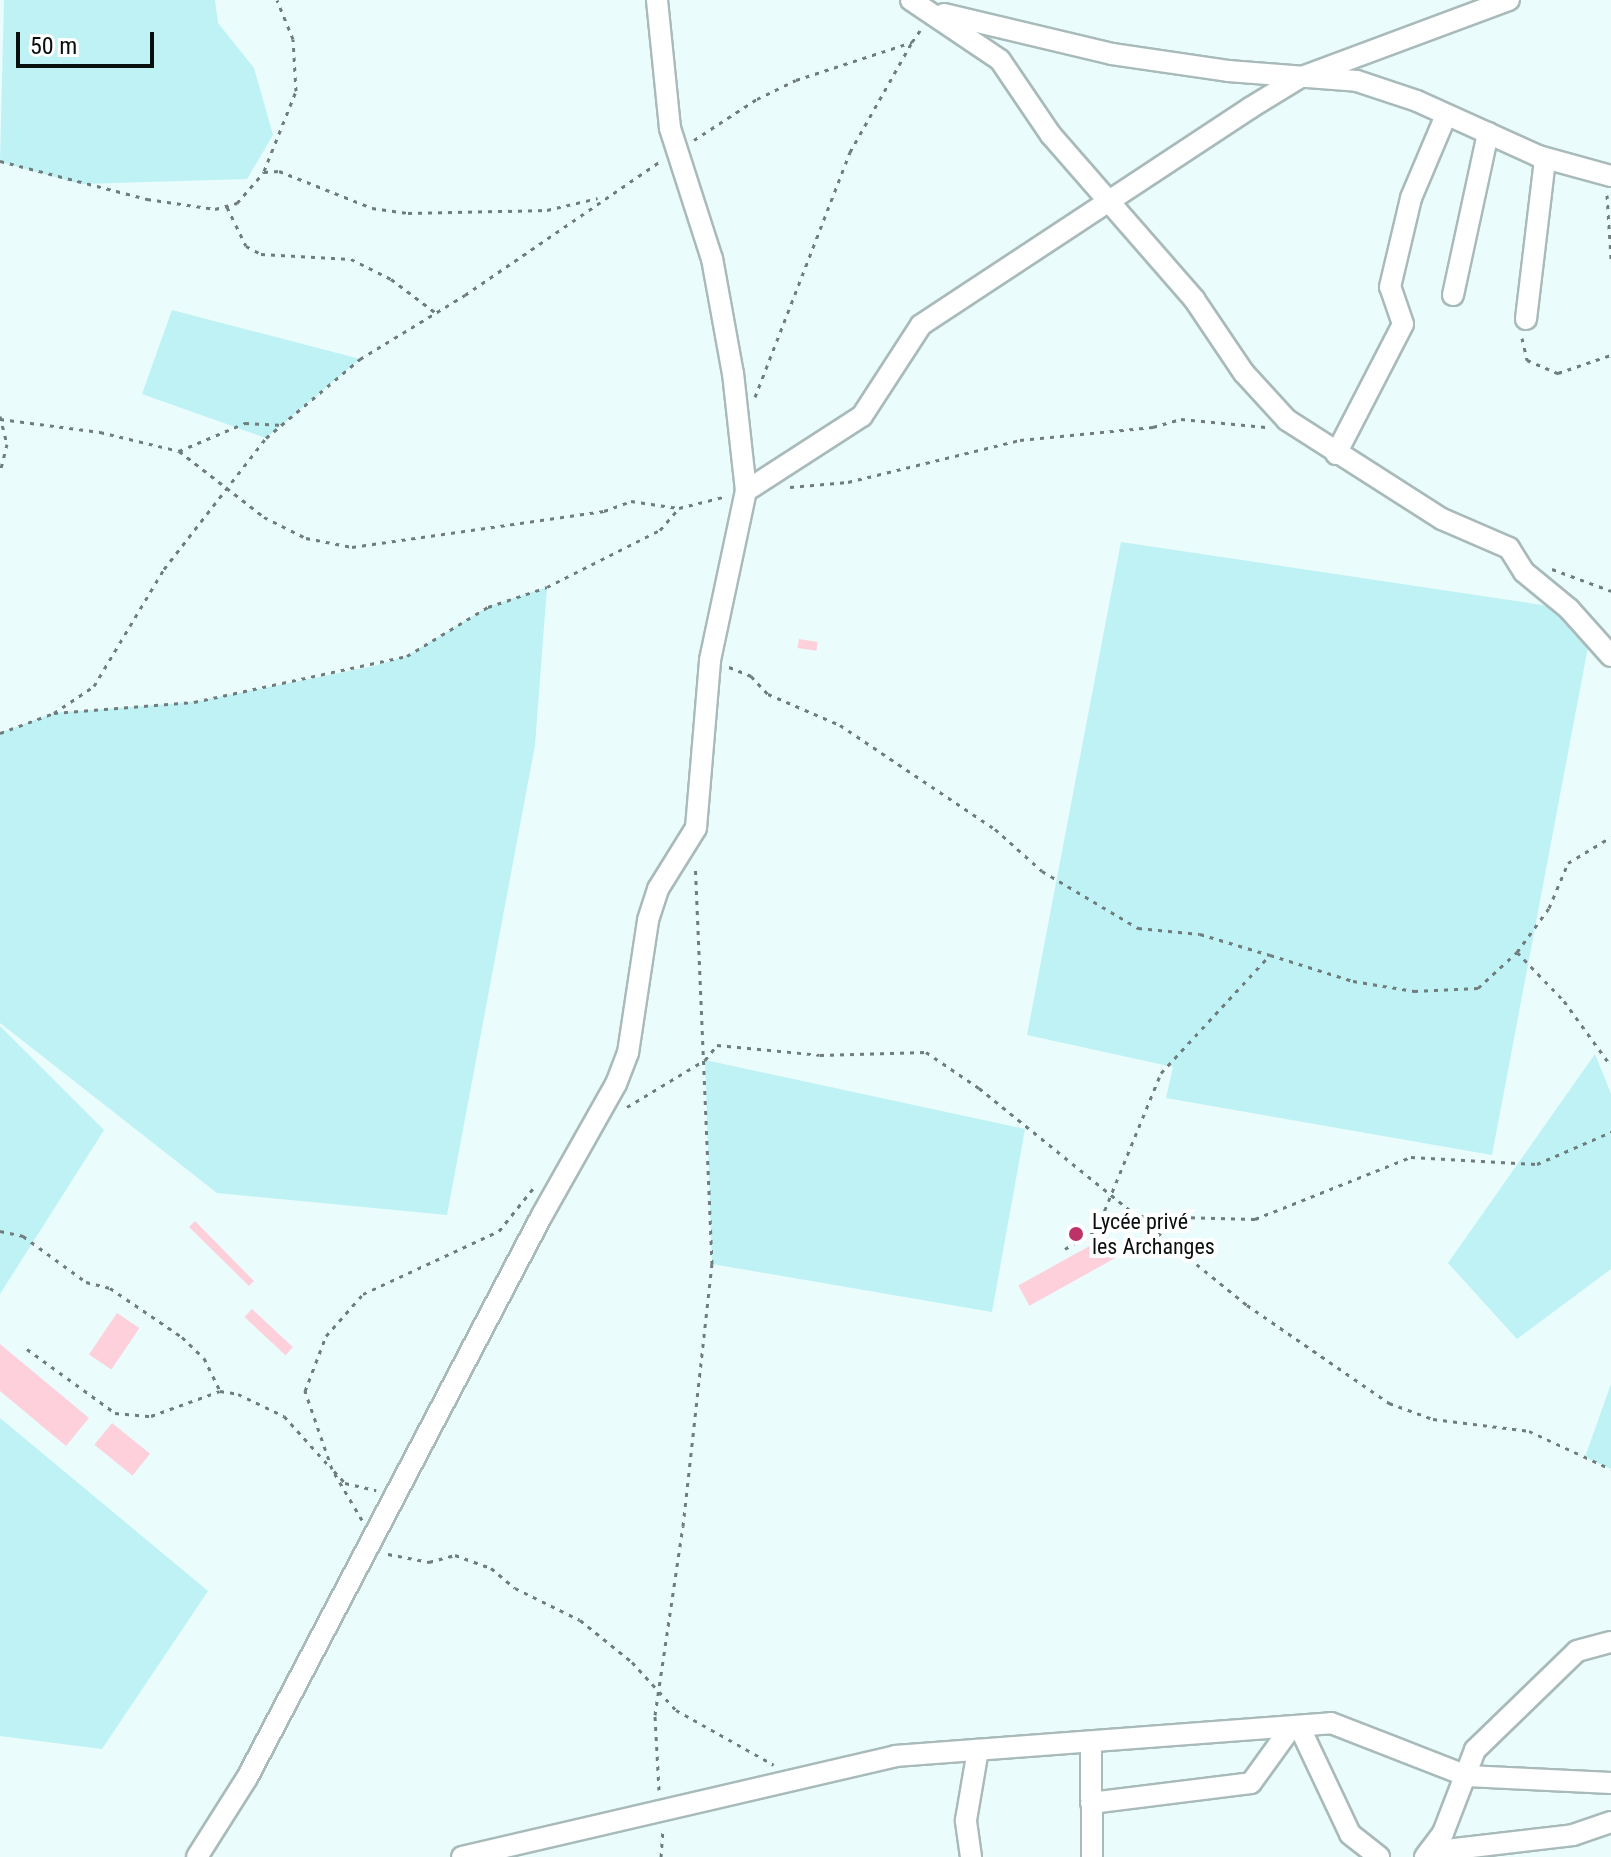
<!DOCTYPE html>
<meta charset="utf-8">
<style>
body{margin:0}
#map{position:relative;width:1611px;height:1857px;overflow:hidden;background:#eafcfc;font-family:"Roboto Condensed",sans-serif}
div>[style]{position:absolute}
.green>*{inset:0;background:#bef2f4}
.building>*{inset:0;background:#fdd0db;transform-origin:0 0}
.path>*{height:3px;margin-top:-1.5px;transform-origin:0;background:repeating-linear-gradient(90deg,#717c7d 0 4px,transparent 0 10px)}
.roads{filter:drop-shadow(2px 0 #a9baba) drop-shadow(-2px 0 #a9baba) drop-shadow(0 2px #a9baba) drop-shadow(0 -2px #a9baba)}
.minor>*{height:20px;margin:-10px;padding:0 10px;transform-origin:10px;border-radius:10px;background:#fff}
.dots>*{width:22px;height:22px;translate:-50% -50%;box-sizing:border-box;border:4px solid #fff;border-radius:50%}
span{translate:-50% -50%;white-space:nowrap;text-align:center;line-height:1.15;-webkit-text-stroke:8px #fff;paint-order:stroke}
.poi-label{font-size:22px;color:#090e0f}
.left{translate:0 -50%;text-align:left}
.scale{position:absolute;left:16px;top:32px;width:138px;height:36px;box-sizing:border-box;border:4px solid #090e0f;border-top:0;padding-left:10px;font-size:24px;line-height:28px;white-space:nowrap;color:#090e0f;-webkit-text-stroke:6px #fff;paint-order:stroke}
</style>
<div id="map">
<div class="green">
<div style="clip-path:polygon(4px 0,215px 0,218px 23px,254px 68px,273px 135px,247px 179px,81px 184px,0 162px)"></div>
<div style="clip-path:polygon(172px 310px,360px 359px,266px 438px,142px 394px)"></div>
<div style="clip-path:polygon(1121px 542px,1569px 609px,1591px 631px,1492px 1155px,1166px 1098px,1173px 1067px,1027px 1035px)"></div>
<div style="clip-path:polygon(547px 587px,535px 745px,447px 1215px,217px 1193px,0 1023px,0 733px,54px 713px,194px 702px,374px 666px,407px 656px,488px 607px)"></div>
<div style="clip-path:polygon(0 1026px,104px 1130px,0 1294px)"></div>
<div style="clip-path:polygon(1595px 1054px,1611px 1094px,1611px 1269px,1517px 1339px,1448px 1263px)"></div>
<div style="clip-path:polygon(705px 1060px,1025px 1129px,992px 1312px,712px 1264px)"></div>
<div style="clip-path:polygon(1611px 1384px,1611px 1469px,1585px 1457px)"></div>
<div style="clip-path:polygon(0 1418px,208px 1591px,102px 1749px,0 1736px)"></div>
</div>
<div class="building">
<div style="left:799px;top:639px;width:19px;height:9px;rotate:9deg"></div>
<div style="clip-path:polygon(195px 1221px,254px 1281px,249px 1286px,189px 1227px)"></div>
<div style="left:1104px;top:1238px;width:23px;height:98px;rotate:61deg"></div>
<div style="left:252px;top:1309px;width:56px;height:11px;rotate:43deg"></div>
<div style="left:117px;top:1313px;width:27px;height:50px;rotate:34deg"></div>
<div style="clip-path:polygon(0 1344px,89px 1418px,66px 1446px,0 1391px)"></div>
<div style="left:112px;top:1423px;width:49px;height:28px;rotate:39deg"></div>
</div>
<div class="path">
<div style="left:694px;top:140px;width:75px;rotate:-33.1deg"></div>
<div style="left:757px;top:99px;width:43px;rotate:-26deg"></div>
<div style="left:796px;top:80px;width:122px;rotate:-18.1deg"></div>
<div style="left:912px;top:42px;width:16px;rotate:-55deg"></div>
<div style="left:0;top:161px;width:152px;rotate:14.5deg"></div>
<div style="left:147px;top:199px;width:69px;rotate:8.4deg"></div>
<div style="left:215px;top:209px;width:23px;rotate:-15deg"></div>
<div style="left:237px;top:203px;width:41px;rotate:-48.9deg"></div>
<div style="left:264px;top:172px;width:15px;rotate:-4deg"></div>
<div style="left:279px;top:171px;width:100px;rotate:21.7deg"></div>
<div style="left:372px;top:208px;width:36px;rotate:8deg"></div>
<div style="left:408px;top:213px;width:139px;rotate:-1.2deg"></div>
<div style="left:547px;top:210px;width:52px;rotate:-13.2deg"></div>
<div style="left:264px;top:171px;width:86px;rotate:-68.2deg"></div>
<div style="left:296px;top:91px;width:52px;rotate:-93.3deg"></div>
<div style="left:293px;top:39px;width:42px;rotate:-112.3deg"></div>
<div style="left:1607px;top:195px;width:64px;rotate:86.4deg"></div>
<div style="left:227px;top:207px;width:43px;rotate:64deg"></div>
<div style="left:246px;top:246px;width:17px;rotate:28deg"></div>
<div style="left:261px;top:254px;width:90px;rotate:3.2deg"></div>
<div style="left:351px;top:259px;width:45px;rotate:26.6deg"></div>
<div style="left:391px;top:279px;width:56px;rotate:37.1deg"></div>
<div style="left:1522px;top:338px;width:23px;rotate:77deg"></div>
<div style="left:1527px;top:360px;width:34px;rotate:23deg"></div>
<div style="left:1558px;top:373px;width:56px;rotate:-18.8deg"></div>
<div style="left:755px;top:397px;width:263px;rotate:-68.8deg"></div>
<div style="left:850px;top:152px;width:126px;rotate:-60.6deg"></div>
<div style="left:0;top:416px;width:29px;rotate:76deg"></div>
<div style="left:7px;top:444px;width:29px;rotate:104deg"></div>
<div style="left:0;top:419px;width:101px;rotate:7.4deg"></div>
<div style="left:100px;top:432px;width:81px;rotate:13.5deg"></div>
<div style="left:179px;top:451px;width:72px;rotate:-23deg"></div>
<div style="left:245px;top:423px;width:34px;rotate:3deg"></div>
<div style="left:179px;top:451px;width:108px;rotate:37.8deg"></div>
<div style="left:264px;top:517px;width:47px;rotate:26.6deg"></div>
<div style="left:306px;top:538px;width:47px;rotate:11.1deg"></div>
<div style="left:352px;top:547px;width:255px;rotate:-8.1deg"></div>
<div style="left:604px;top:511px;width:29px;rotate:-20deg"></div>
<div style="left:631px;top:501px;width:48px;rotate:8.5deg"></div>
<div style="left:790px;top:487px;width:58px;rotate:-4.9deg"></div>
<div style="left:848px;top:482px;width:177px;rotate:-13.7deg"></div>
<div style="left:1020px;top:440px;width:134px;rotate:-5.6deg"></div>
<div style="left:1153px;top:427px;width:29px;rotate:-16deg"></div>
<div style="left:1181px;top:419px;width:85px;rotate:5.4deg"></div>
<div style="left:1552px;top:569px;width:63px;rotate:20.4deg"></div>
<div style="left:729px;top:667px;width:24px;rotate:22deg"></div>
<div style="left:751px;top:676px;width:25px;rotate:47deg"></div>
<div style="left:768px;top:694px;width:78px;rotate:23.3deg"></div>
<div style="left:840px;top:725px;width:187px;rotate:33.9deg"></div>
<div style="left:995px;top:829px;width:63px;rotate:41.8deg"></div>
<div style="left:1042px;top:871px;width:112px;rotate:30.7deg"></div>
<div style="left:1138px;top:928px;width:62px;rotate:5.5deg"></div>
<div style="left:1200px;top:934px;width:73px;rotate:16.7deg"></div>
<div style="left:54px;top:713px;width:140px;rotate:-4.5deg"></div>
<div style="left:194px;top:702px;width:218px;rotate:-12.2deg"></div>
<div style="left:407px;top:656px;width:95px;rotate:-31.2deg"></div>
<div style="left:488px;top:607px;width:62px;rotate:-18.7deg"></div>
<div style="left:547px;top:587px;width:127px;rotate:-26.8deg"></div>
<div style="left:660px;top:530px;width:29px;rotate:-49deg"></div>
<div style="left:679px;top:508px;width:49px;rotate:-14deg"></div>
<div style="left:0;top:733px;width:58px;rotate:-20.3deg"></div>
<div style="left:54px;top:713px;width:48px;rotate:-34deg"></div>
<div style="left:94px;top:686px;width:136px;rotate:-59.1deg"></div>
<div style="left:164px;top:569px;width:166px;rotate:-52.1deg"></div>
<div style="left:266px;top:438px;width:123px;rotate:-40deg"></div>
<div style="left:360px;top:359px;width:123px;rotate:-31.4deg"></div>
<div style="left:465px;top:295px;width:237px;rotate:-34.4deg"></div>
<div style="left:1517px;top:952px;width:68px;rotate:46.2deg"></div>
<div style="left:1564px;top:1001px;width:80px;rotate:54.1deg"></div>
<div style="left:627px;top:1107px;width:91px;rotate:-31.1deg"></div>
<div style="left:705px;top:1060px;width:19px;rotate:-51deg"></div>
<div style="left:717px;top:1045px;width:103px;rotate:5.5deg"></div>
<div style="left:820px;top:1055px;width:106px;rotate:-1.6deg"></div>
<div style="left:926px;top:1052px;width:64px;rotate:34.2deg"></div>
<div style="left:979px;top:1088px;width:345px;rotate:39deg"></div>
<div style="left:1247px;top:1305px;width:173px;rotate:34.6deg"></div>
<div style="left:1389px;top:1403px;width:47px;rotate:20deg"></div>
<div style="left:1433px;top:1419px;width:97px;rotate:7.1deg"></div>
<div style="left:1529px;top:1431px;width:90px;rotate:24.9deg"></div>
<div style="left:1097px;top:1229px;width:46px;rotate:-16.5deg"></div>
<div style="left:1141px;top:1216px;width:114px;rotate:1.5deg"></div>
<div style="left:1255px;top:1219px;width:168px;rotate:-21.7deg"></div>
<div style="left:1411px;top:1157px;width:126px;rotate:3.2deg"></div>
<div style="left:1537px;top:1164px;width:81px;rotate:-23.4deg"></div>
<div style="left:0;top:1231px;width:24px;rotate:12deg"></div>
<div style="left:23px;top:1236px;width:78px;rotate:36.1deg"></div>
<div style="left:86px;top:1282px;width:25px;rotate:14deg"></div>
<div style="left:110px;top:1288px;width:87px;rotate:34.2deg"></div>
<div style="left:182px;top:1337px;width:30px;rotate:44deg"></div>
<div style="left:204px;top:1358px;width:37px;rotate:64deg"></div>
<div style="left:1065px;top:1249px;width:38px;rotate:-32deg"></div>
<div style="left:1097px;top:1229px;width:169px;rotate:-67.7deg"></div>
<div style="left:1161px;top:1073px;width:161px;rotate:-47.3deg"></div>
<div style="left:1270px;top:955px;width:87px;rotate:17.4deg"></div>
<div style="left:1353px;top:981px;width:62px;rotate:9.3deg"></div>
<div style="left:1414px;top:991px;width:64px;rotate:-2.7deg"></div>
<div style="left:1478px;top:988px;width:53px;rotate:-42.7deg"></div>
<div style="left:1517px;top:952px;width:54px;rotate:-54deg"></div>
<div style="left:1549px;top:908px;width:49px;rotate:-67.1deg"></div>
<div style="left:1568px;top:863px;width:50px;rotate:-31.2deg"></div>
<div style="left:27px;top:1349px;width:109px;rotate:36deg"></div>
<div style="left:115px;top:1413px;width:36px;rotate:5deg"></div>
<div style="left:151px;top:1416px;width:73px;rotate:-19.9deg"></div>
<div style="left:220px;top:1391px;width:18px;rotate:9deg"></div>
<div style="left:238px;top:1394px;width:51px;rotate:25.6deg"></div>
<div style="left:284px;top:1416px;width:67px;rotate:48deg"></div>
<div style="left:334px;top:1471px;width:16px;rotate:47deg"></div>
<div style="left:345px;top:1483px;width:32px;rotate:13deg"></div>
<div style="left:362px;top:1520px;width:59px;rotate:-120.5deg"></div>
<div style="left:332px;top:1469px;width:83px;rotate:-109.1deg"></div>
<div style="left:305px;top:1391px;width:59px;rotate:-69.1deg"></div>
<div style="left:326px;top:1336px;width:56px;rotate:-48.6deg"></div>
<div style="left:363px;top:1294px;width:150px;rotate:-24.9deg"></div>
<div style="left:499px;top:1231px;width:58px;rotate:-51.3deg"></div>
<div style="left:388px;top:1554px;width:42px;rotate:11deg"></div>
<div style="left:429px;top:1562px;width:27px;rotate:-15deg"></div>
<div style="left:455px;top:1555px;width:38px;rotate:20deg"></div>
<div style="left:491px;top:1568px;width:31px;rotate:40deg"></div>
<div style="left:515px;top:1588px;width:72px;rotate:26.2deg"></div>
<div style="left:580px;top:1620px;width:67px;rotate:38.9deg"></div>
<div style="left:632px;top:1662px;width:65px;rotate:47.5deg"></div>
<div style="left:676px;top:1710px;width:112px;rotate:29.3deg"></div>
<div style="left:659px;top:1790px;width:75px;rotate:-93.1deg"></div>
<div style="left:655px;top:1715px;width:191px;rotate:-81.6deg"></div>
<div style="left:683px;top:1526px;width:264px;rotate:-83.7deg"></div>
<div style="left:712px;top:1264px;width:398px;rotate:-92.4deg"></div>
<div style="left:661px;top:1857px;width:28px;rotate:-86deg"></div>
</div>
<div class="roads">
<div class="minor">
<div style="left:911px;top:0;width:107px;rotate:34deg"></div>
<div style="left:1000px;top:60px;width:91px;rotate:55.8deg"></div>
<div style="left:1051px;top:135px;width:218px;rotate:48.9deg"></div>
<div style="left:1194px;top:299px;width:89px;rotate:56deg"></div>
<div style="left:1244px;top:373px;width:64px;rotate:47.5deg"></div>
<div style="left:1287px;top:420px;width:184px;rotate:32.6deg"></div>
<div style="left:1442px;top:519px;width:73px;rotate:23.4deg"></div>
<div style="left:1509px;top:548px;width:28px;rotate:58deg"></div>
<div style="left:1524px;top:572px;width:58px;rotate:39.4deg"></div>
<div style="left:1569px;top:609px;width:63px;rotate:48.2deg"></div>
<div style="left:944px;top:14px;width:173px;rotate:13.4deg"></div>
<div style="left:1112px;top:54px;width:117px;rotate:8.3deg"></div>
<div style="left:1228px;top:71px;width:129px;rotate:4.4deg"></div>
<div style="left:1357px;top:81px;width:63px;rotate:18.4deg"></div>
<div style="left:1417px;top:101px;width:133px;rotate:24.4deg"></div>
<div style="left:1538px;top:156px;width:76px;rotate:15.3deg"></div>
<div style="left:1453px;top:295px;width:166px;rotate:-77.8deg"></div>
<div style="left:1526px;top:319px;width:161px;rotate:-83.2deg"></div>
<div style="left:1336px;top:454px;width:146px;rotate:-62.7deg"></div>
<div style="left:1403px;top:324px;width:39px;rotate:-109deg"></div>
<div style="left:1390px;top:287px;width:91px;rotate:-76.7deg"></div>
<div style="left:1411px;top:198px;width:90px;rotate:-67.1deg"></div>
<div style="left:746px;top:491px;width:138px;rotate:-32.9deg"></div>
<div style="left:862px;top:416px;width:108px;rotate:-57deg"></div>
<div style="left:921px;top:325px;width:394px;rotate:-33.4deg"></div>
<div style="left:1250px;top:108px;width:57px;rotate:-31.5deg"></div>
<div style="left:1299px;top:78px;width:224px;rotate:-20.4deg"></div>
<div style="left:1300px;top:1728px;width:117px;rotate:64.7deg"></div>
<div style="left:1350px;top:1834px;width:37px;rotate:38deg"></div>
<div style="left:1091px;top:1742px;width:115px;rotate:89.5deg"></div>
<div style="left:1091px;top:1803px;width:161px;rotate:-7.1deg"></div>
<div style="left:1251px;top:1783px;width:67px;rotate:-54.2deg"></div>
<div style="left:1429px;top:1852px;width:145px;rotate:-6.7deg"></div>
<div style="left:1573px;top:1835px;width:40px;rotate:-18.9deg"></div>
<div style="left:197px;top:1857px;width:93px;rotate:-57.7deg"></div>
<div style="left:247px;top:1778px;width:633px;rotate:-62.34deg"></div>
<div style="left:541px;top:1217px;width:153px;rotate:-60.6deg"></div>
<div style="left:616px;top:1084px;width:33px;rotate:-69deg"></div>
<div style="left:628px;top:1053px;width:134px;rotate:-81.4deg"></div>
<div style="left:648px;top:920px;width:33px;rotate:-72deg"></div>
<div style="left:658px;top:889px;width:72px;rotate:-58.1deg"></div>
<div style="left:696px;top:828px;width:169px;rotate:-85.2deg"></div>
<div style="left:710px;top:660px;width:173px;rotate:-78deg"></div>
<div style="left:746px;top:491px;width:118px;rotate:-96.3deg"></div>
<div style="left:733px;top:374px;width:117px;rotate:-100.3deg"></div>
<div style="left:712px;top:259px;width:138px;rotate:-107.8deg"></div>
<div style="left:670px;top:128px;width:129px;rotate:-95.8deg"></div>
<div style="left:462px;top:1857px;width:445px;rotate:-13.1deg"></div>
<div style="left:895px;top:1756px;width:437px;rotate:-4.3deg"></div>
<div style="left:1331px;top:1723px;width:146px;rotate:21.3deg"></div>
<div style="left:1467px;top:1776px;width:144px;rotate:2.8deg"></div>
<div style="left:971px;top:1857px;width:37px;rotate:-98deg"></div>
<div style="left:966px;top:1820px;width:71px;rotate:-80.3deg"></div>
<div style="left:1425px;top:1857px;width:30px;rotate:-53deg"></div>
<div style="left:1443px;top:1833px;width:89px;rotate:-68.9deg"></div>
<div style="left:1475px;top:1750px;width:142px;rotate:-44.1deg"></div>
<div style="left:1577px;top:1651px;width:35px;rotate:-15deg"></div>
</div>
</div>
<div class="dots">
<div style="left:1076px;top:1234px;background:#bd3269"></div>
</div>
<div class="poi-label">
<span class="left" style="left:1092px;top:1234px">Lycée privé<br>les Archanges</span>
</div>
<div class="scale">50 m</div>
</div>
